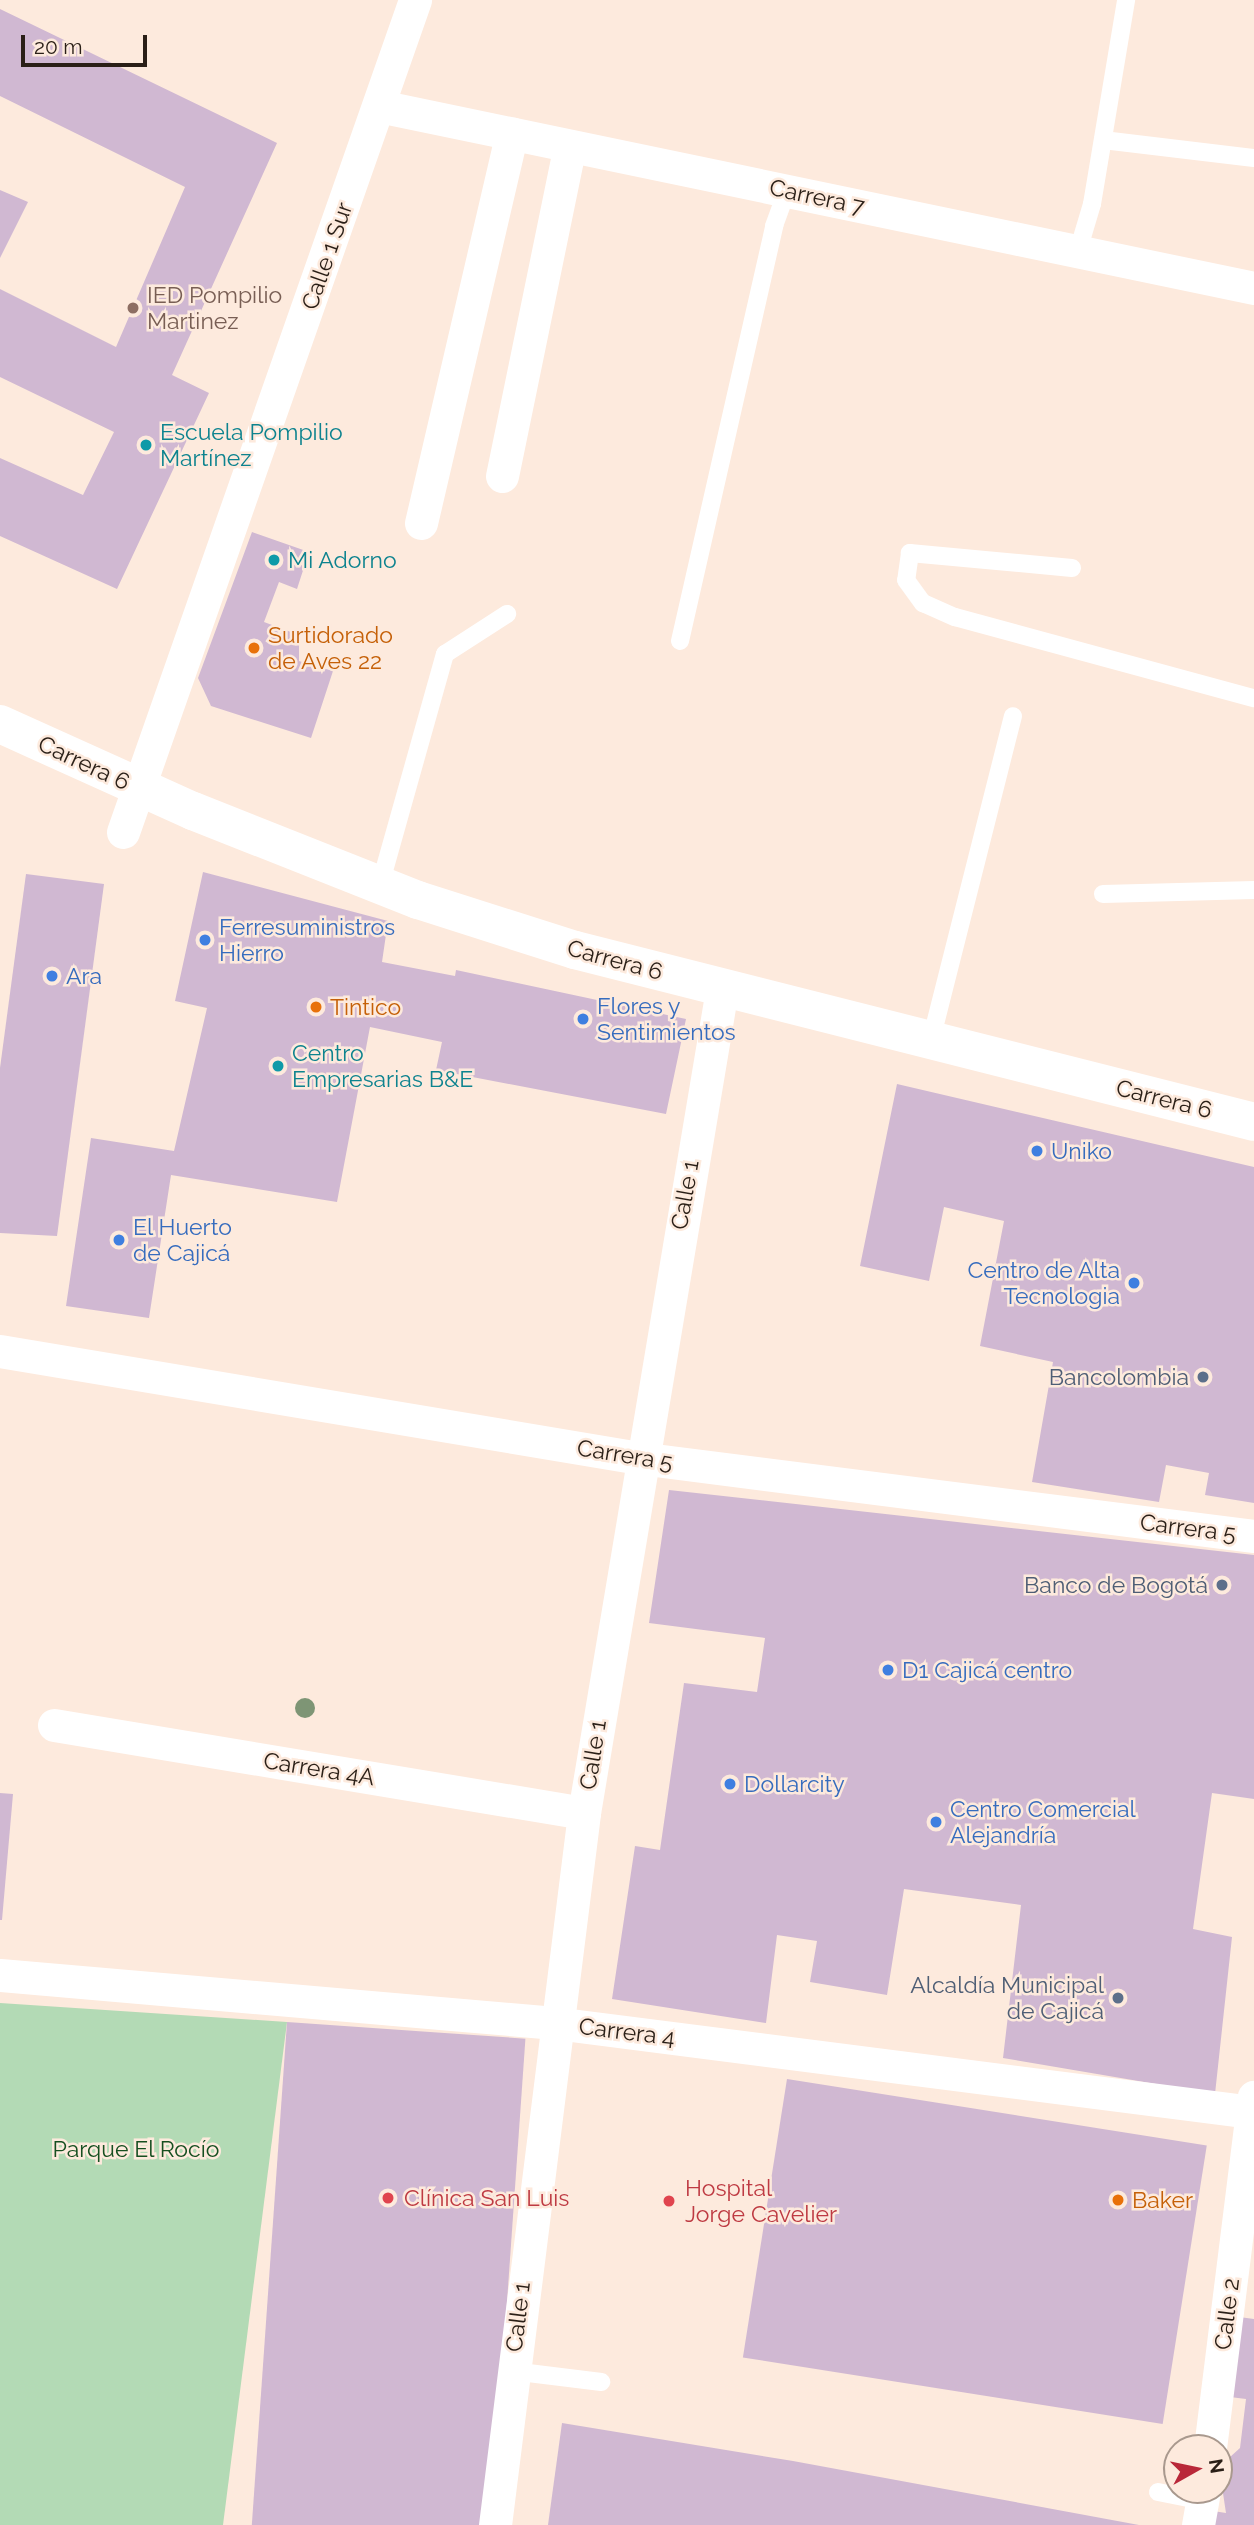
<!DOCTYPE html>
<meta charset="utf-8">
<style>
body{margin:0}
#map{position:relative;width:1254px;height:2525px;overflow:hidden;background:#fdeadd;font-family:Raleway,sans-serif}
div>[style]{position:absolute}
.green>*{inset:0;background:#b3dab5}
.building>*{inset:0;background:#d0b8d2;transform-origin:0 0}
.lane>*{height:18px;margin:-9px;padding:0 9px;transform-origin:9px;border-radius:9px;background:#fff}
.street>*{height:33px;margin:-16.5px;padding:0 16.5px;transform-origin:16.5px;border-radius:16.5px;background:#fff}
.secondary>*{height:38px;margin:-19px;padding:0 19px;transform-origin:19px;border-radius:19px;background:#fff}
.trees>*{width:20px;height:20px;margin:-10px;border-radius:50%;background:#7e9575}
.dots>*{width:19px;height:19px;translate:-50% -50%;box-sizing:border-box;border:4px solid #fdeadd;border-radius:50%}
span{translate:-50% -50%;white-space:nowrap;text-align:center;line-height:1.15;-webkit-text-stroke:5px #fdeadd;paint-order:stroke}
.street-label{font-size:23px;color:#2a1f17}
.education-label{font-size:23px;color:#785e54}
.left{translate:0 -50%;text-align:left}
.culture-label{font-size:23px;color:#0d838f}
.food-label{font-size:23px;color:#c56008}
.shop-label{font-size:23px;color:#366cbe}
.right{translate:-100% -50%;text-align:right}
.service-label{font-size:23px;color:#4e5e75}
.park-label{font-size:23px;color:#164f20}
.health-label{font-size:23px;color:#be3a42}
.north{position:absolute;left:1163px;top:2434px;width:70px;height:70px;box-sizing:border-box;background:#fdeadd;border:2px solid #a9998e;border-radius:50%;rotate:81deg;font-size:19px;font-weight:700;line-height:28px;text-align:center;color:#2a1f17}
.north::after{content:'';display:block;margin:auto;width:24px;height:32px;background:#b92839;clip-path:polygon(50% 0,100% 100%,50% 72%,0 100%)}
.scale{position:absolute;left:21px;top:35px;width:126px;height:32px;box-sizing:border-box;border:4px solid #2a1f17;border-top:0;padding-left:9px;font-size:21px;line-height:24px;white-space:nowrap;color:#2a1f17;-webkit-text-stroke:5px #fdeadd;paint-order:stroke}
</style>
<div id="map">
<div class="green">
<div style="clip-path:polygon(0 2003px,287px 2022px,223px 2525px,0 2525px)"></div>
</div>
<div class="building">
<div style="clip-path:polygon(0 9px,277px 143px,172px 375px,209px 393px,117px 589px,0 536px,0 458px,83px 495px,114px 432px,0 377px,0 289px,116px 347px,185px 187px,0 96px)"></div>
<div style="clip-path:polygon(0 190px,28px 202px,0 258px)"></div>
<div style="clip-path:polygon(252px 532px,309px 552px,297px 589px,279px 582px,264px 622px,299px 635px,299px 661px,333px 671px,311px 738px,211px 706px,198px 678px)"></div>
<div style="clip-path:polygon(203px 872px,388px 921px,382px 962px,455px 976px,456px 970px,686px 1019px,666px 1114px,436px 1070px,442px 1042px,370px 1027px,337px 1202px,171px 1175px,149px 1318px,66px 1306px,91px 1138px,174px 1151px,207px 1008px,175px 1001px)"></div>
<div style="clip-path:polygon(26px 874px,104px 884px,57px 1236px,0 1233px,0 1068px)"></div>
<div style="clip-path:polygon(897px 1084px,1254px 1167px,1254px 1503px,1205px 1495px,1209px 1473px,1166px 1465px,1159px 1502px,1032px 1482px,1053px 1362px,980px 1346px,1004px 1221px,944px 1207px,929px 1281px,860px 1266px)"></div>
<div style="clip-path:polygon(669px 1490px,1254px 1555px,1254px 1799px,1212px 1793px,1193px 1929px,1232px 1937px,1215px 2094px,1003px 2058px,1021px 1905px,904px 1889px,887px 1995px,810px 1982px,817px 1941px,777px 1935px,766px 2023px,612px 1999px,635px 1846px,660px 1850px,684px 1683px,757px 1692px,765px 1638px,649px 1623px)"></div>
<div style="clip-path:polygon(0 1793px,13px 1794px,2px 1920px,0 1920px)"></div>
<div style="left:287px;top:2022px;width:239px;height:507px;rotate:4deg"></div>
<div style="left:787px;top:2079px;width:425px;height:282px;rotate:9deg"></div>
<div style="clip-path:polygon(1232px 2316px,1254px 2319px,1254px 2525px,1211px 2525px,1213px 2511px,1226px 2513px,1219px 2467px,1240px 2448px,1246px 2399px,1222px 2396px)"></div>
<div style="clip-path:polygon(562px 2423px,793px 2461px,1139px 2525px,548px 2525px)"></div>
</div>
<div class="lane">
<div style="left:1103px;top:140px;width:152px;rotate:6.8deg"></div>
<div style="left:1078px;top:251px;width:49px;rotate:-73.4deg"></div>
<div style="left:1092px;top:204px;width:207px;rotate:-80.5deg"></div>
<div style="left:1072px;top:568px;width:163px;rotate:-174.7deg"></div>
<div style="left:910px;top:553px;width:27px;rotate:98deg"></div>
<div style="left:906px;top:580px;width:29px;rotate:54deg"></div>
<div style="left:923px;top:603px;width:35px;rotate:24deg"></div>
<div style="left:955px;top:617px;width:310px;rotate:15.2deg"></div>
<div style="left:680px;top:641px;width:426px;rotate:-77.2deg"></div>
<div style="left:774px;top:226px;width:37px;rotate:-70deg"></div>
<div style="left:380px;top:885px;width:240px;rotate:-74.3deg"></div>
<div style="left:445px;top:654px;width:74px;rotate:-32.8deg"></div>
<div style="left:1103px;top:894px;width:151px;rotate:-1.5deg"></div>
<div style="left:931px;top:1040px;width:334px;rotate:-75.8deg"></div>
<div style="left:512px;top:2371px;width:90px;rotate:7deg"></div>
<div style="left:1158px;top:2492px;width:46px;rotate:11.3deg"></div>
</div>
<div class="street">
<div style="left:379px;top:106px;width:894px;rotate:11.75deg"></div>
<div style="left:502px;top:476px;width:337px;rotate:-78.4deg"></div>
<div style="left:421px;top:523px;width:400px;rotate:-76.9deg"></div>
<div style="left:123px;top:832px;width:882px;rotate:-70.66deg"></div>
<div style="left:0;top:1351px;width:648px;rotate:9.51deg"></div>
<div style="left:639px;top:1458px;width:620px;rotate:7.23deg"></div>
<div style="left:54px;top:1725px;width:537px;rotate:9.43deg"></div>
<div style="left:0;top:1975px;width:557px;rotate:4.94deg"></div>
<div style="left:555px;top:2023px;width:703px;rotate:7.28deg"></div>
<div style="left:1210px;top:2448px;width:354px;rotate:-82.9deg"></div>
<div style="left:495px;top:2525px;width:718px;rotate:-82.87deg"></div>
<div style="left:584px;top:1813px;width:835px;rotate:-80.49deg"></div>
<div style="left:1198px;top:2525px;width:36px;rotate:-80deg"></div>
</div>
<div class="secondary">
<div style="left:0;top:724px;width:212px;rotate:24.3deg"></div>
<div style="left:193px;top:811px;width:242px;rotate:21.6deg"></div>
<div style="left:418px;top:900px;width:165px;rotate:17.7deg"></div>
<div style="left:575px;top:950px;width:700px;rotate:14.21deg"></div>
</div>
<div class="trees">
<div style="left:305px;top:1708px"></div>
</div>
<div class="dots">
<div style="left:133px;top:308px;background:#8d6e63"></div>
<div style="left:146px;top:445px;background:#0f9aa8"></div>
<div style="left:274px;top:560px;background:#0f9aa8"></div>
<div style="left:254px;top:648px;background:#e8710a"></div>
<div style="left:205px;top:940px;background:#3f7fe0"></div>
<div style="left:52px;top:976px;background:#3f7fe0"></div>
<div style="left:316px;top:1007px;background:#e8710a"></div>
<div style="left:583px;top:1019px;background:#3f7fe0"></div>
<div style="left:278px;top:1066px;background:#0f9aa8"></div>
<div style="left:1037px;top:1151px;background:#3f7fe0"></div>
<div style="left:119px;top:1240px;background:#3f7fe0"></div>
<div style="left:1134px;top:1283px;background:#3f7fe0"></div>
<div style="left:1203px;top:1377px;background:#5c6f8a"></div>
<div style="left:1222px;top:1585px;background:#5c6f8a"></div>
<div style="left:888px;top:1670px;background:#3f7fe0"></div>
<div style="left:730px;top:1784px;background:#3f7fe0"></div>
<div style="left:936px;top:1822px;background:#3f7fe0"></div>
<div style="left:1118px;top:1998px;background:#5c6f8a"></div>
<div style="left:388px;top:2198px;background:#e0444e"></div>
<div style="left:1118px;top:2200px;background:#e8710a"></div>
<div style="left:669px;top:2201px;background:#e0444e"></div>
</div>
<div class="street-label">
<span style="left:817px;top:197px;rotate:12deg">Carrera 7</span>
<span style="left:327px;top:256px;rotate:-71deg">Calle 1 Sur</span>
<span style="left:84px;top:763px;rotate:25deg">Carrera 6</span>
<span style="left:615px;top:960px;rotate:15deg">Carrera 6</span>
<span style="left:1164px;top:1099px;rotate:14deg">Carrera 6</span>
<span style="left:685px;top:1195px;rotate:-80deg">Calle 1</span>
<span style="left:625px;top:1455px;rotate:9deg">Carrera 5</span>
<span style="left:1188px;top:1528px;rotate:7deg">Carrera 5</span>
<span style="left:593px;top:1755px;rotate:-81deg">Calle 1</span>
<span style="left:319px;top:1769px;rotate:9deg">Carrera 4A</span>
<span style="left:627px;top:2032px;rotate:7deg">Carrera 4</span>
<span style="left:1227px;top:2314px;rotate:-83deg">Calle 2</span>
<span style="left:518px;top:2317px;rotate:-83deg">Calle 1</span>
</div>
<div class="education-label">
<span class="left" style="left:147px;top:308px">IED Pompilio<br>Martinez</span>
</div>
<div class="culture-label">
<span class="left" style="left:160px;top:445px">Escuela Pompilio<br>Martínez</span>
<span class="left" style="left:288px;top:560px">Mi Adorno</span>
<span class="left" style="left:292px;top:1066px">Centro<br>Empresarias B&amp;E</span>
</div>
<div class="food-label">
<span class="left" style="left:268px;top:648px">Surtidorado<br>de Aves 22</span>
<span class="left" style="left:330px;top:1007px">Tintico</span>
<span class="left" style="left:1132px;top:2200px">Baker</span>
</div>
<div class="shop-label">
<span class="left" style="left:219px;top:940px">Ferresuministros<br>Hierro</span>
<span class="left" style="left:66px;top:976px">Ara</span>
<span class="left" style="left:597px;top:1019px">Flores y<br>Sentimientos</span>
<span class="left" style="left:1051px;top:1151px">Uniko</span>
<span class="left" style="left:133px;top:1240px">El Huerto<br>de Cajicá</span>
<span class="right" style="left:1120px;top:1283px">Centro de Alta<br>Tecnologia</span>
<span class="left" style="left:902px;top:1670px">D1 Cajicá centro</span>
<span class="left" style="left:744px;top:1784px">Dollarcity</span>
<span class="left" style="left:950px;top:1822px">Centro Comercial<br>Alejandría</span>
</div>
<div class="service-label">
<span class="right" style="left:1189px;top:1377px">Bancolombia</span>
<span class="right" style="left:1208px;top:1585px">Banco de Bogotá</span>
<span class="right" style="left:1104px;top:1998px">Alcaldía Municipal<br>de Cajicá</span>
</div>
<div class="park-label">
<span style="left:136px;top:2149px">Parque El Rocío</span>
</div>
<div class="health-label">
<span class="left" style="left:685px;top:2201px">Hospital<br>Jorge Cavelier</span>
<span class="left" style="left:404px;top:2198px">Clínica San Luis</span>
</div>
<div class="north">N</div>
<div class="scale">20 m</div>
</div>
